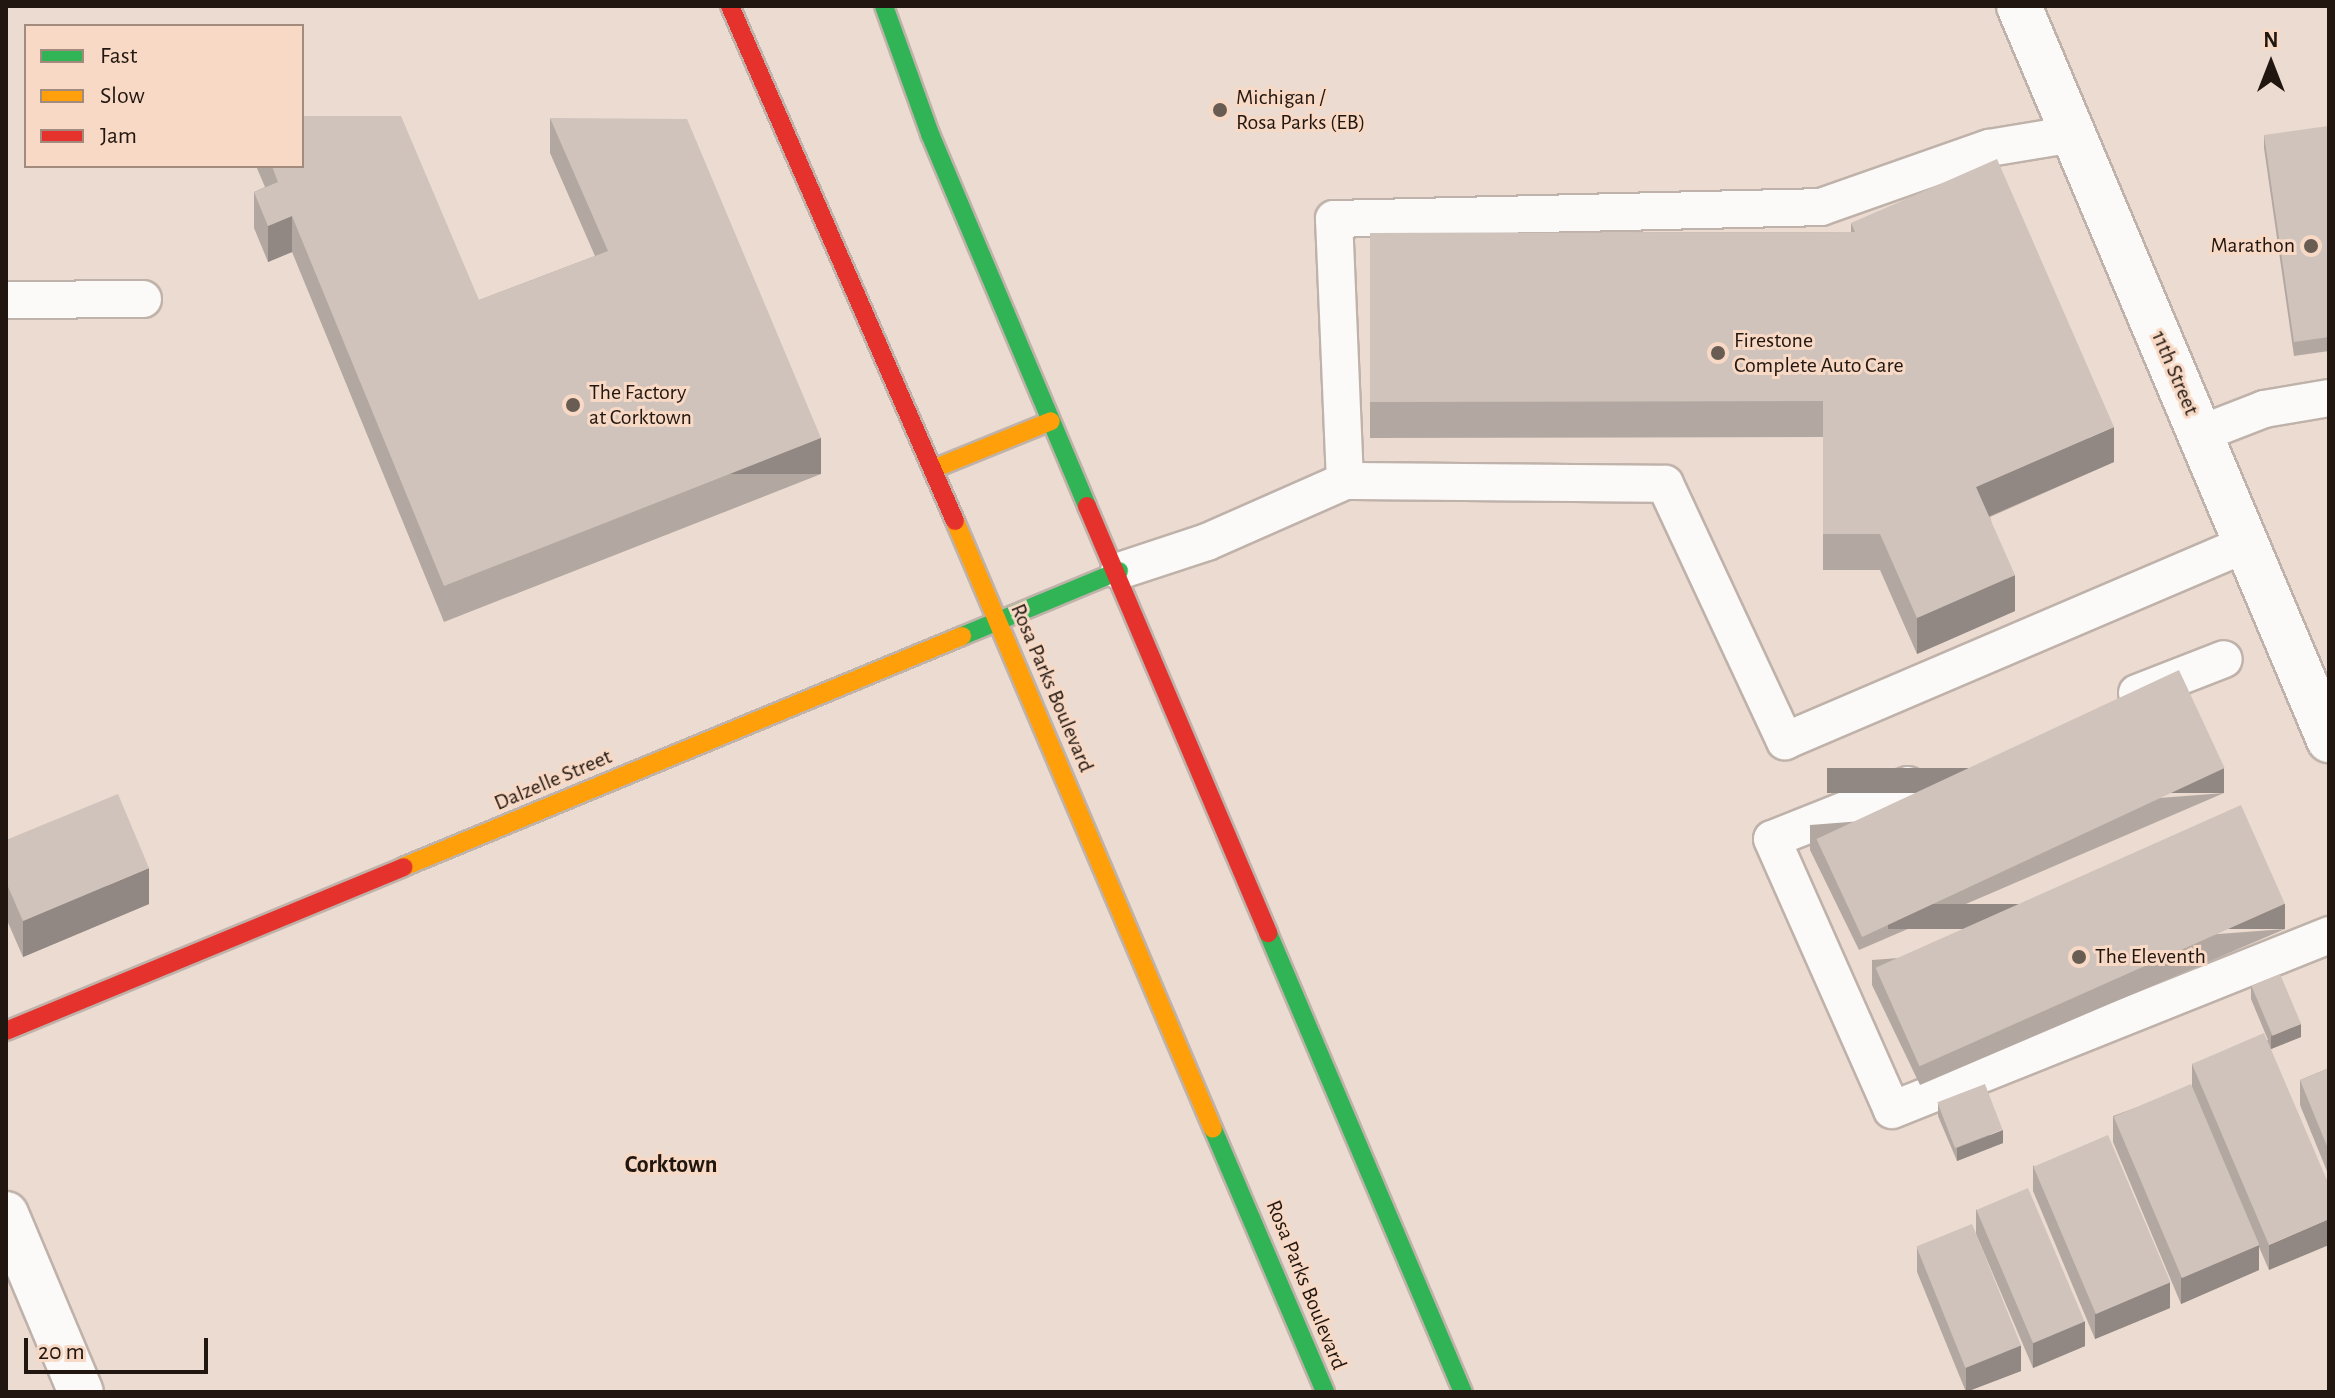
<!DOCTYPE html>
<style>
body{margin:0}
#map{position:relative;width:2335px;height:1398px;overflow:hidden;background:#ecdbd0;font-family:"Alegreya Sans",sans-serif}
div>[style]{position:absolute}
.roads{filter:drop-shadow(2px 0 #bfb2aa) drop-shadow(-2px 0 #bfb2aa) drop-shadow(0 2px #bfb2aa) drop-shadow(0 -2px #bfb2aa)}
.lane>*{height:36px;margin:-18px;padding:0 18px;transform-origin:18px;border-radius:18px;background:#fcfaf8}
.street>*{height:44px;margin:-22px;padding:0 22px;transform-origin:22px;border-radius:22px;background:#fcfaf8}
.fast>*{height:18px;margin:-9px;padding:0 9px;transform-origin:9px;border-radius:9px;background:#30b455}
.slow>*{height:18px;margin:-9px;padding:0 9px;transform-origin:9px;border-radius:9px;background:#ff9f0a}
.jam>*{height:18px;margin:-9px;padding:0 9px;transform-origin:9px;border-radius:9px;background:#e5322d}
.wall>*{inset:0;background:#b3a8a1}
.shaded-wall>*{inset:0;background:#928883;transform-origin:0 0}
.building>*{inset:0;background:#d0c3bb;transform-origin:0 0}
.dots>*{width:22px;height:22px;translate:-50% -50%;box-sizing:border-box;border:4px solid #f7d9c5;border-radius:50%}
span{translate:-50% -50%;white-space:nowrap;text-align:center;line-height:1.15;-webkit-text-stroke:6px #f7d9c5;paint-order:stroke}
.poi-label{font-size:22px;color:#221710}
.left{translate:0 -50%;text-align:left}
.right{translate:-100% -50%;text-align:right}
.street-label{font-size:22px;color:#221710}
.neighbourhood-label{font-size:24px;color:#221710;font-weight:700}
.frame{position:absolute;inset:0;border:8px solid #221710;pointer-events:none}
.legend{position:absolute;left:24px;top:24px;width:280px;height:144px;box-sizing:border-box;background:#f7d9c5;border:2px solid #a28b7d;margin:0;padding:10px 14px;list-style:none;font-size:24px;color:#221710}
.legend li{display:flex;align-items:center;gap:16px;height:40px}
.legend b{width:40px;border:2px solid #a28b7d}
.north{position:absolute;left:2231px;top:24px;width:80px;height:80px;-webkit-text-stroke:6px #f7d9c5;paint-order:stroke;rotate:0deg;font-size:22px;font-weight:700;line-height:32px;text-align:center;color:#221710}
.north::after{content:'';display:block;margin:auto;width:28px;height:36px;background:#221710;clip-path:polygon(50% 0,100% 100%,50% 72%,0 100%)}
.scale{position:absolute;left:24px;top:1338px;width:184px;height:36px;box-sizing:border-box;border:4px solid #221710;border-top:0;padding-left:10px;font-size:24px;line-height:28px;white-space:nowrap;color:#221710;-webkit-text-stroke:6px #f7d9c5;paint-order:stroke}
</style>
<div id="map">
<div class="roads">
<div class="lane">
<div style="left:6px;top:300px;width:137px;rotate:-0.4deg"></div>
<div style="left:2200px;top:434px;width:69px;rotate:-21.3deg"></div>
<div style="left:2264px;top:409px;width:66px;rotate:-9.6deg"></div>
<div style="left:1345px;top:481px;width:262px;rotate:-92.4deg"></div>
<div style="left:1334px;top:219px;width:487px;rotate:-1.4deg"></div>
<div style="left:1821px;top:207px;width:178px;rotate:-19.4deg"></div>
<div style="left:1989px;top:148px;width:86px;rotate:-9.4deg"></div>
<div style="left:1119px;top:571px;width:93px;rotate:-18.2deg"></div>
<div style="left:1207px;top:542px;width:151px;rotate:-23.8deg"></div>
<div style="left:1345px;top:481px;width:320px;rotate:0.5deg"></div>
<div style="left:1665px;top:484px;width:284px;rotate:65deg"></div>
<div style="left:1785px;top:741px;width:501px;rotate:-23.14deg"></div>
<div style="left:2137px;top:693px;width:93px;rotate:-21.3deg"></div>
<div style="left:1908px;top:785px;width:146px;rotate:158.3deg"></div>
<div style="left:1772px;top:839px;width:296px;rotate:66.1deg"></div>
<div style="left:1892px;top:1110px;width:471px;rotate:-21.8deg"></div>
</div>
<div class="street">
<div style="left:2019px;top:6px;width:797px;rotate:67.1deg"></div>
<div style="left:6px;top:1214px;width:193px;rotate:67.2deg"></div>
</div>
<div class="fast">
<div style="left:884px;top:6px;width:136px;rotate:70.2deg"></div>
<div style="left:930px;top:134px;width:404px;rotate:67.1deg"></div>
<div style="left:962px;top:636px;width:170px;rotate:-22.5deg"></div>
<div style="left:1268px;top:933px;width:499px;rotate:67deg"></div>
<div style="left:1213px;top:1129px;width:286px;rotate:66.9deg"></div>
</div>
<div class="slow">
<div style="left:933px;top:469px;width:127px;rotate:-22.1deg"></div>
<div style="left:955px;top:521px;width:660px;rotate:67.01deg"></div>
<div style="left:403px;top:867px;width:605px;rotate:-22.45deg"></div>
</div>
<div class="jam">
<div style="left:730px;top:6px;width:562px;rotate:66.4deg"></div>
<div style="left:1087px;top:506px;width:464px;rotate:67deg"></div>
<div style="left:6px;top:1031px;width:430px;rotate:-22.4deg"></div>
</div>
</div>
<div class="wall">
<div style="clip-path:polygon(550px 118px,821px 474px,444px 622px,292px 252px,268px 262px,254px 228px,254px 192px,265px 187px,256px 166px,302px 166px,479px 300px,595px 256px,550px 153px)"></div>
<div style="clip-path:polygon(2329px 134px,2329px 351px,2294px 356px,2264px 148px,2264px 135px)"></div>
<div style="clip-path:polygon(1851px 223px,2114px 462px,1990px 517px,2015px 611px,1917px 654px,1880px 570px,1823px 570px,1823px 437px,1370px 438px,1370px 233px,1851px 232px)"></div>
<div style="clip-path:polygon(2224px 793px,1859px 950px,1810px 850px,1810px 825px)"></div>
<div style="clip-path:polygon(6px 840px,149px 904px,23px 957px,6px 918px)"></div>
<div style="clip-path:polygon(2285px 929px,1920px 1085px,1872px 985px,1872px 960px)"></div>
<div style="clip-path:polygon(2251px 986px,2301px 1037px,2271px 1049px,2269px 1270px,2259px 1247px,2259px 1270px,2181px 1304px,2113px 1142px,2113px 1116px,2192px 1087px,2192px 1064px,2268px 1040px,2251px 999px)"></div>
<div style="clip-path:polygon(2329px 1068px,2329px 1176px,2300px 1105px,2300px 1080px)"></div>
<div style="clip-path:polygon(1938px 1103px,2003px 1143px,1957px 1161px,1938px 1116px)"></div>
<div style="clip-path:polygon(2033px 1165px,2170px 1308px,2095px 1339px,2033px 1191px)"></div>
<div style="clip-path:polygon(1976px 1209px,2085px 1346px,2033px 1368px,1976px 1234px)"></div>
<div style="clip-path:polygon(1917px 1247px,2021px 1371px,1966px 1392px,1917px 1272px)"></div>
</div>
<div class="shaded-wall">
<div style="clip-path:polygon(292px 216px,292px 252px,268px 262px,268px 226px)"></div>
<div style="clip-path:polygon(2114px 427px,2114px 462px,1976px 522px,1976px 487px)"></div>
<div style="left:821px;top:438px;width:36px;height:405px;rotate:90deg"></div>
<div style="clip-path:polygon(2015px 575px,2015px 611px,1917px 654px,1917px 618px)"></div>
<div style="left:2224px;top:768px;width:25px;height:397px;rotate:90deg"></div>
<div style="clip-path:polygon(149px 868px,149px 904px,23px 957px,23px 921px)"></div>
<div style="left:2285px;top:904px;width:25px;height:397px;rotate:90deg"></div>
<div style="clip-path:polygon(2301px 1024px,2301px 1037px,2271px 1049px,2271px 1036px)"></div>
<div style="clip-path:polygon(2003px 1130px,2003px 1143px,1957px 1161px,1957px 1148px)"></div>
<div style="clip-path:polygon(2329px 1219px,2329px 1245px,2269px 1270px,2269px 1245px)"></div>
<div style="clip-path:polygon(2259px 1245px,2259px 1270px,2181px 1304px,2181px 1278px)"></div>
<div style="clip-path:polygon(2170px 1282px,2170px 1308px,2095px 1339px,2095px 1314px)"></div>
<div style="clip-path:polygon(2085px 1321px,2085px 1346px,2033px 1368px,2033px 1342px)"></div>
<div style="clip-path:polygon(2021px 1345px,2021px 1371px,1966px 1392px,1966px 1367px)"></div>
</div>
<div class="building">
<div style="clip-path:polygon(302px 116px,401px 116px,479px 300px,608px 251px,550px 118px,687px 119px,821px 438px,444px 586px,292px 216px,268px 226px,254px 192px,278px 182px,272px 166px,302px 166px)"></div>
<div style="clip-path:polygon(2328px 126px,2329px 134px,2329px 337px,2294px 342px,2264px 135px)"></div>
<div style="clip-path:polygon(1997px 159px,2114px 427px,1976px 487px,2015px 575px,1917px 618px,1880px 534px,1823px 534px,1823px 401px,1370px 402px,1370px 233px,1855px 232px,1851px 223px)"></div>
<div style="left:2179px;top:670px;width:108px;height:400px;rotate:65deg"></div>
<div style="clip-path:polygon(118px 794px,149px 868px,23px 921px,6px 882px,6px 840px)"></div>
<div style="left:2241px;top:805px;width:108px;height:400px;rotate:66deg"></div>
<div style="left:2280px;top:974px;width:54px;height:31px;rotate:67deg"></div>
<div style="clip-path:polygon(2264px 1033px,2329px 1185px,2329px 1219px,2269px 1245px,2192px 1064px)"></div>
<div style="clip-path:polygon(2329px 1068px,2329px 1151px,2300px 1080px)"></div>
<div style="left:1985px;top:1084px;width:49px;height:51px;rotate:69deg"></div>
<div style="left:2191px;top:1084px;width:175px;height:84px;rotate:67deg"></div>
<div style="left:2108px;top:1135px;width:160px;height:81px;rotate:67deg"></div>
<div style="left:2028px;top:1188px;width:145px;height:56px;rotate:67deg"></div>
<div style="left:1972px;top:1224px;width:131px;height:60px;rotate:68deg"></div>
</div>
<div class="dots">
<div style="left:1220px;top:110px;background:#695c53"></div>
<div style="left:2311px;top:246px;background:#695c53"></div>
<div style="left:1718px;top:353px;background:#695c53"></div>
<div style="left:573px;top:405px;background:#695c53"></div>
<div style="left:2079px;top:957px;background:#695c53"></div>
</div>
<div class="poi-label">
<span class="left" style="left:1236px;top:110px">Michigan /<br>Rosa Parks (EB)</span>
<span class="right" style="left:2295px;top:246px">Marathon</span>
<span class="left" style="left:1734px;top:353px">Firestone<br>Complete Auto Care</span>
<span class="left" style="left:589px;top:405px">The Factory<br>at Corktown</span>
<span class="left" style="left:2095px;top:957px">The Eleventh</span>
</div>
<div class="street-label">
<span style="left:2175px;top:373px;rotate:67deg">11th Street</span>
<span style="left:1052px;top:688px;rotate:67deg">Rosa Parks Boulevard</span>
<span style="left:553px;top:780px;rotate:-23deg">Dalzelle Street</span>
<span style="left:1306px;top:1285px;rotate:68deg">Rosa Parks Boulevard</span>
</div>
<div class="neighbourhood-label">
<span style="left:671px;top:1166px">Corktown</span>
</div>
<div class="frame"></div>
<ul class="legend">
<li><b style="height:10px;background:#30b455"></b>Fast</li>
<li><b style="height:10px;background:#ff9f0a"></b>Slow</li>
<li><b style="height:10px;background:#e5322d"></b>Jam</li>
</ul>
<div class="north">N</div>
<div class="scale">20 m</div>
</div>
